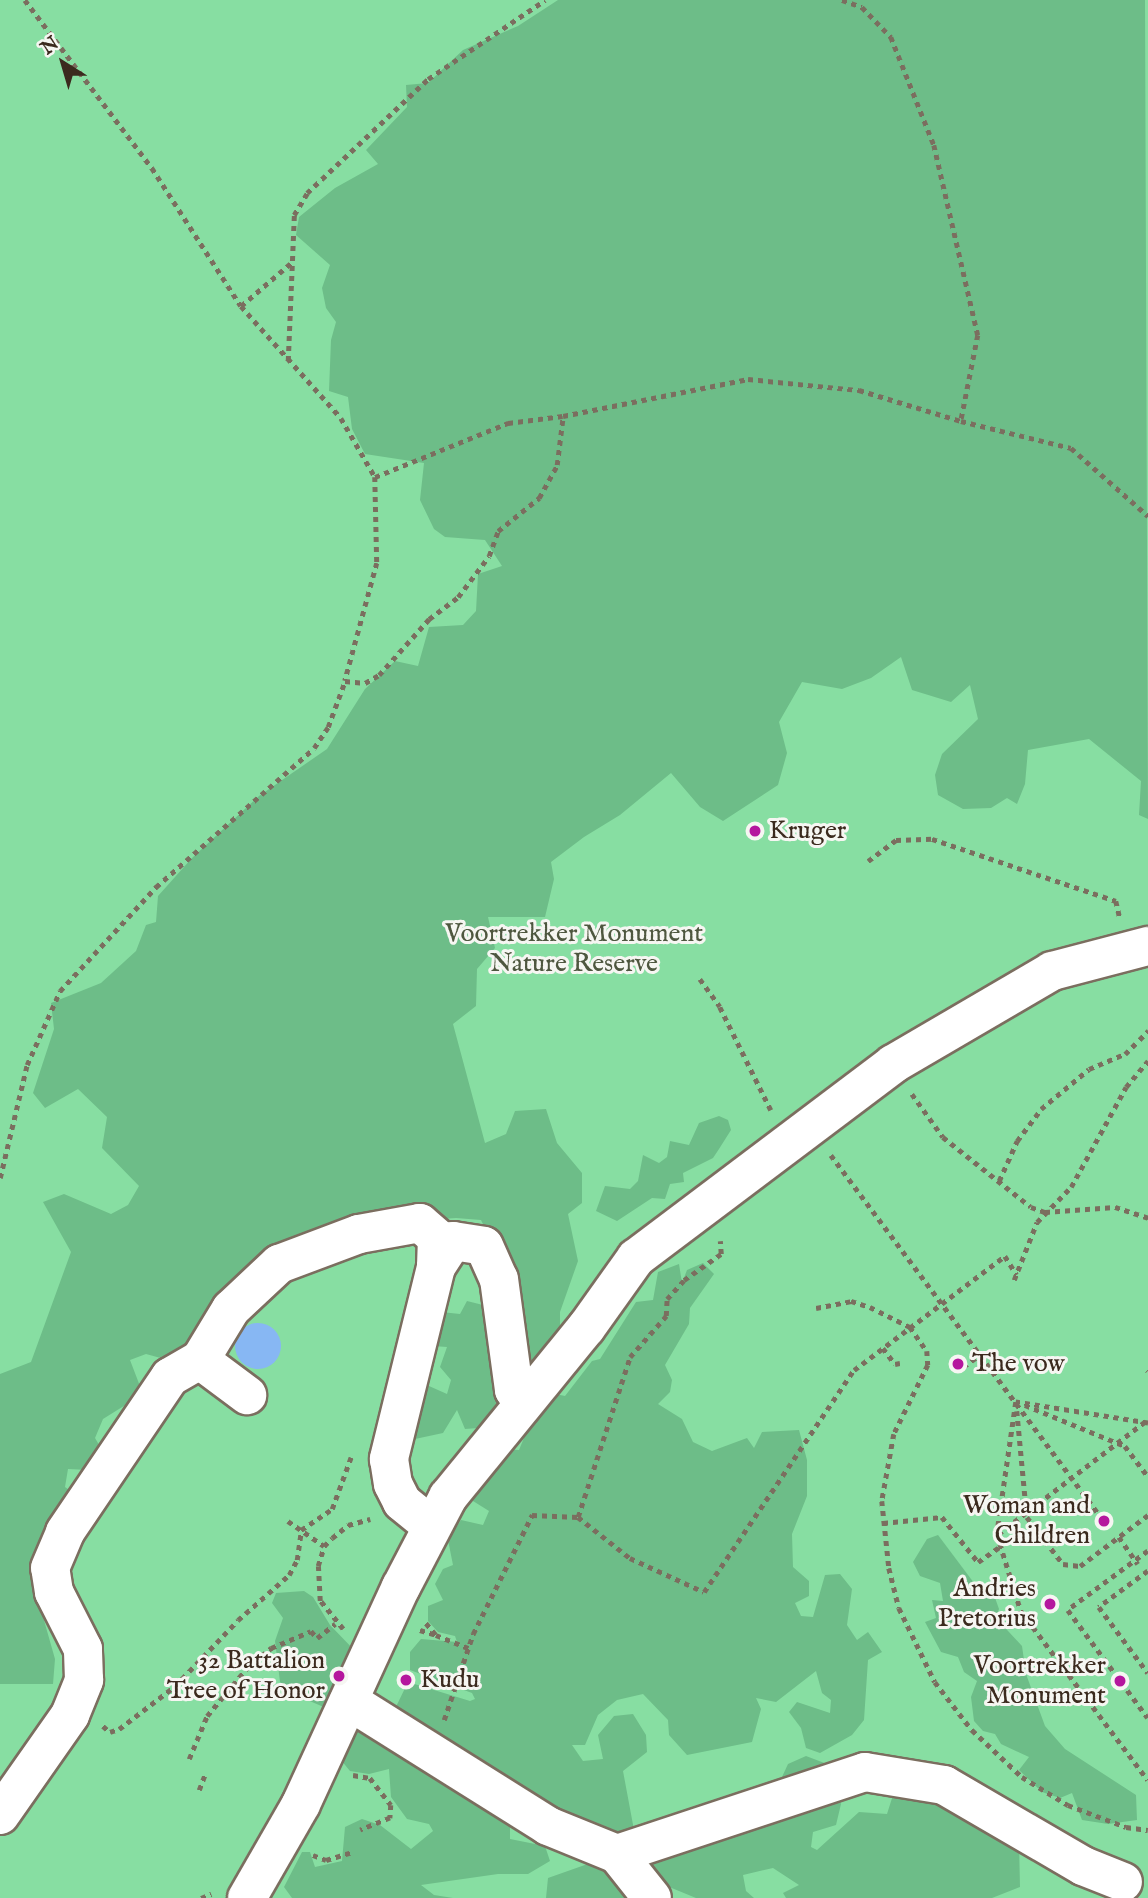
<!DOCTYPE html>
<style>
body{margin:0}
#map{position:relative;width:1148px;height:1898px;overflow:hidden;background:#f1ebd8;font-family:"IM FELL English",serif}
div>[style]{position:absolute}
.green>*{inset:0;background:#87dea2;transform-origin:0 0}
.forest>*{inset:0;background:#6dbd88}
.water>*{inset:0;background:#87b7f3}
.round{border-radius:50%}
.path>*{height:4.5px;margin-top:-2.25px;transform-origin:0;background:repeating-linear-gradient(90deg,#7b6e5f 0 5px,transparent 0 10px)}
.roads{filter:drop-shadow(2px 0 #7b6e5f) drop-shadow(-2px 0 #7b6e5f) drop-shadow(0 2px #7b6e5f) drop-shadow(0 -2px #7b6e5f)}
.minor>*{height:38px;margin:-19px;padding:0 19px;transform-origin:19px;border-radius:19px;background:#fff}
.dots>*{width:19px;height:19px;translate:-50% -50%;box-sizing:border-box;border:4px solid #f6f6f2;border-radius:50%}
span{translate:-50% -50%;white-space:nowrap;text-align:center;line-height:1.15;-webkit-text-stroke:6px #f6f6f2;paint-order:stroke}
.poi-label{font-size:26px;color:#3b2a1e}
.left{translate:0 -50%;text-align:left}
.right{translate:-100% -50%;text-align:right}
.park-label{font-size:26px;color:#4e573f}
.north{position:absolute;left:28px;top:28px;width:70px;height:70px;-webkit-text-stroke:5px #f6f6f2;paint-order:stroke;rotate:323deg;font-size:19px;font-weight:700;line-height:28px;text-align:center;color:#3b2a1e}
.north::after{content:'';display:block;margin:auto;width:24px;height:32px;background:#3b2a1e;clip-path:polygon(50% 0,100% 100%,50% 72%,0 100%)}
</style>
<div id="map">
<div class="green">
<div style="left:0;top:0;width:1148px;height:1898px"></div>
</div>
<div class="forest">
<div style="clip-path:polygon(558px 0,1145px 0,1148px 819px,1139px 815px,1141px 781px,1089px 739px,1028px 750px,1025px 784px,1017px 804px,1007px 798px,991px 808px,963px 809px,938px 795px,935px 775px,942px 754px,978px 719px,970px 685px,951px 702px,912px 690px,901px 657px,871px 678px,842px 689px,802px 682px,779px 722px,787px 753px,778px 785px,723px 821px,700px 807px,671px 773px,620px 815px,584px 837px,551px 862px,554px 879px,545px 917px,488px 917px,495px 948px,477px 969px,476px 1006px,453px 1024px,485px 1143px,506px 1134px,515px 1111px,546px 1109px,557px 1143px,582px 1173px,582px 1203px,568px 1214px,578px 1261px,560px 1312px,560px 1340px,542px 1357px,517px 1365px,513px 1398px,492px 1427px,465px 1429px,457px 1410px,443px 1433px,415px 1439px,408px 1431px,416px 1391px,429px 1386px,447px 1394px,451px 1380px,440px 1367px,447px 1347px,433px 1346px,432px 1311px,460px 1314px,467px 1301px,495px 1308px,508px 1277px,481px 1220px,456px 1218px,359px 1225px,205px 1342px,168px 1360px,146px 1354px,130px 1360px,143px 1394px,103px 1419px,95px 1438px,105px 1455px,88px 1470px,68px 1469px,65px 1487px,79px 1497px,62px 1518px,32px 1578px,55px 1659px,53px 1684px,0 1684px,0 1374px,31px 1362px,71px 1252px,43px 1202px,64px 1194px,111px 1214px,128px 1205px,139px 1186px,102px 1148px,107px 1117px,78px 1089px,45px 1108px,33px 1093px,54px 1029px,51px 1003px,101px 983px,136px 951px,146px 925px,156px 922px,158px 896px,192px 858px,259px 796px,327px 749px,365px 689px,395px 661px,418px 666px,429px 627px,463px 625px,476px 611px,478px 574px,502px 566px,485px 540px,445px 537px,434px 529px,420px 500px,424px 463px,365px 454px,352px 429px,348px 397px,329px 391px,331px 340px,336px 322px,326px 308px,322px 288px,330px 265px,296px 235px,299px 217px,335px 188px,378px 164px,366px 150px,407px 107px,406px 85px,428px 83px,463px 50px,518px 26px)"></div>
<div style="clip-path:polygon(719px 1116px,728px 1120px,731px 1130px,719px 1149px,713px 1158px,683px 1173px,684px 1182px,670px 1184px,665px 1199px,652px 1198px,617px 1221px,596px 1211px,605px 1186px,630px 1189px,638px 1181px,643px 1155px,659px 1163px,667px 1157px,670px 1141px,689px 1145px,699px 1123px)"></div>
<div style="clip-path:polygon(703px 1263px,714px 1274px,690px 1308px,689px 1324px,665px 1365px,672px 1380px,670px 1392px,658px 1404px,682px 1419px,693px 1442px,712px 1451px,747px 1438px,754px 1448px,762px 1432px,799px 1430px,807px 1460px,807px 1496px,792px 1534px,793px 1567px,809px 1581px,809px 1596px,795px 1603px,801px 1616px,813px 1617px,825px 1575px,840px 1574px,852px 1589px,847px 1625px,857px 1640px,868px 1632px,882px 1652px,868px 1660px,864px 1720px,852px 1735px,820px 1753px,806px 1748px,801px 1728px,789px 1712px,797px 1702px,830px 1713px,831px 1700px,822px 1693px,816px 1671px,776px 1702px,756px 1698px,761px 1709px,752px 1742px,687px 1755px,669px 1735px,668px 1720px,643px 1694px,617px 1700px,598px 1715px,585px 1745px,572px 1745px,583px 1761px,603px 1759px,598px 1735px,614px 1716px,633px 1714px,646px 1735px,647px 1752px,623px 1771px,634px 1830px,792px 1790px,782px 1777px,788px 1764px,806px 1756px,827px 1764px,841px 1804px,836px 1825px,813px 1832px,811px 1847px,817px 1850px,859px 1812px,887px 1814px,893px 1795px,924px 1789px,1019px 1842px,1020px 1887px,992px 1898px,786px 1898px,783px 1893px,799px 1885px,773px 1868px,743px 1875px,746px 1891px,754px 1898px,696px 1898px,662px 1884px,659px 1898px,546px 1898px,548px 1878px,599px 1860px,510px 1816px,510px 1839px,545px 1846px,550px 1861px,528px 1874px,498px 1874px,421px 1885px,434px 1895px,453px 1898px,292px 1898px,284px 1887px,302px 1852px,310px 1852px,315px 1867px,342px 1861px,345px 1827px,362px 1819px,380px 1825px,411px 1849px,433px 1831px,429px 1824px,407px 1819px,391px 1797px,389px 1769px,369px 1774px,350px 1771px,336px 1754px,347px 1717px,298px 1696px,280px 1682px,275px 1641px,283px 1618px,272px 1603px,276px 1593px,304px 1591px,313px 1597px,330px 1625px,357px 1653px,369px 1703px,392px 1715px,408px 1682px,470px 1701px,475px 1699px,472px 1693px,410px 1670px,410px 1652px,421px 1639px,457px 1642px,455px 1636px,438px 1632px,428px 1621px,428px 1606px,443px 1600px,435px 1584px,443px 1569px,453px 1565px,448px 1540px,461px 1520px,483px 1525px,489px 1511px,473px 1501px,469px 1488px,492px 1449px,519px 1450px,526px 1433px,526px 1416px,551px 1393px,565px 1396px,592px 1361px,600px 1359px,636px 1302px,653px 1300px,658px 1272px,679px 1264px,682px 1283px,687px 1270px)"></div>
<div style="clip-path:polygon(938px 1535px,977px 1587px,994px 1595px,999px 1609px,996px 1618px,1022px 1646px,1026px 1674px,1045px 1726px,1065px 1749px,1136px 1795px,1137px 1820px,1108px 1824px,1082px 1820px,1072px 1793px,1060px 1798px,1042px 1792px,1019px 1770px,1029px 1757px,1001px 1744px,995px 1734px,983px 1731px,974px 1721px,971px 1697px,977px 1681px,964px 1672px,958px 1657px,941px 1652px,925px 1622px,936px 1618px,932px 1600px,943px 1601px,940px 1583px,920px 1576px,913px 1562px,927px 1539px)"></div>
</div>
<div class="water">
<div class="round" style="left:235px;top:1323px;width:46px;height:46px"></div>
</div>
<div class="path">
<div style="left:25px;top:0;width:211px;rotate:52.9deg"></div>
<div style="left:152px;top:168px;width:164px;rotate:57.2deg"></div>
<div style="left:241px;top:306px;width:150px;rotate:48.2deg"></div>
<div style="left:341px;top:418px;width:68px;rotate:60deg"></div>
<div style="left:375px;top:477px;width:86px;rotate:88.7deg"></div>
<div style="left:377px;top:563px;width:122px;rotate:105.2deg"></div>
<div style="left:842px;top:0;width:21px;rotate:19deg"></div>
<div style="left:862px;top:7px;width:42px;rotate:46deg"></div>
<div style="left:891px;top:37px;width:116px;rotate:68.3deg"></div>
<div style="left:934px;top:145px;width:195px;rotate:77deg"></div>
<div style="left:978px;top:335px;width:88px;rotate:101.2deg"></div>
<div style="left:961px;top:421px;width:113px;rotate:13.8deg"></div>
<div style="left:1071px;top:448px;width:103px;rotate:41.4deg"></div>
<div style="left:241px;top:306px;width:66px;rotate:-40.7deg"></div>
<div style="left:288px;top:361px;width:146px;rotate:-87.6deg"></div>
<div style="left:294px;top:215px;width:26px;rotate:-59deg"></div>
<div style="left:307px;top:193px;width:166px;rotate:-43.3deg"></div>
<div style="left:428px;top:79px;width:141px;rotate:-34deg"></div>
<div style="left:375px;top:477px;width:144px;rotate:-22.1deg"></div>
<div style="left:508px;top:423px;width:55px;rotate:-7.3deg"></div>
<div style="left:563px;top:416px;width:189px;rotate:-11.3deg"></div>
<div style="left:748px;top:379px;width:112px;rotate:5.7deg"></div>
<div style="left:859px;top:390px;width:107px;rotate:16.9deg"></div>
<div style="left:868px;top:861px;width:35px;rotate:-37deg"></div>
<div style="left:896px;top:840px;width:36px;rotate:-2deg"></div>
<div style="left:932px;top:839px;width:194px;rotate:18.6deg"></div>
<div style="left:1116px;top:901px;width:17px;rotate:77deg"></div>
<div style="left:700px;top:979px;width:34px;rotate:54deg"></div>
<div style="left:720px;top:1007px;width:115px;rotate:63.7deg"></div>
<div style="left:912px;top:1094px;width:53px;rotate:54.2deg"></div>
<div style="left:943px;top:1137px;width:112px;rotate:38.5deg"></div>
<div style="left:1031px;top:1207px;width:15px;rotate:20deg"></div>
<div style="left:1045px;top:1212px;width:70px;rotate:-4.1deg"></div>
<div style="left:1115px;top:1207px;width:35px;rotate:18deg"></div>
<div style="left:831px;top:1155px;width:447px;rotate:53.3deg"></div>
<div style="left:0;top:1178px;width:116px;rotate:-76.6deg"></div>
<div style="left:27px;top:1065px;width:81px;rotate:-66deg"></div>
<div style="left:60px;top:991px;width:142px;rotate:-47.3deg"></div>
<div style="left:156px;top:887px;width:210px;rotate:-41.3deg"></div>
<div style="left:314px;top:748px;width:25px;rotate:-56deg"></div>
<div style="left:328px;top:727px;width:49px;rotate:-69.7deg"></div>
<div style="left:345px;top:681px;width:20px;rotate:6deg"></div>
<div style="left:365px;top:683px;width:16px;rotate:-30deg"></div>
<div style="left:379px;top:675px;width:75px;rotate:-48.2deg"></div>
<div style="left:429px;top:619px;width:36px;rotate:-37deg"></div>
<div style="left:458px;top:597px;width:51px;rotate:-52.9deg"></div>
<div style="left:489px;top:556px;width:27px;rotate:-70deg"></div>
<div style="left:498px;top:531px;width:53px;rotate:-38.8deg"></div>
<div style="left:539px;top:498px;width:38px;rotate:-61deg"></div>
<div style="left:557px;top:465px;width:49px;rotate:-83deg"></div>
<div style="left:999px;top:1181px;width:44px;rotate:-65.8deg"></div>
<div style="left:1017px;top:1141px;width:40px;rotate:-53deg"></div>
<div style="left:1041px;top:1109px;width:62px;rotate:-39.8deg"></div>
<div style="left:1089px;top:1069px;width:39px;rotate:-23deg"></div>
<div style="left:1125px;top:1054px;width:33px;rotate:-45deg"></div>
<div style="left:1014px;top:1280px;width:62px;rotate:-68.4deg"></div>
<div style="left:1037px;top:1222px;width:49px;rotate:-45.8deg"></div>
<div style="left:1071px;top:1187px;width:114px;rotate:-61.2deg"></div>
<div style="left:1126px;top:1087px;width:34px;rotate:-50deg"></div>
<div style="left:816px;top:1308px;width:36px;rotate:-11deg"></div>
<div style="left:851px;top:1301px;width:20px;rotate:18deg"></div>
<div style="left:870px;top:1307px;width:45px;rotate:26.6deg"></div>
<div style="left:910px;top:1327px;width:29px;rotate:55deg"></div>
<div style="left:927px;top:1351px;width:14px;rotate:86deg"></div>
<div style="left:928px;top:1365px;width:77px;rotate:116.2deg"></div>
<div style="left:894px;top:1434px;width:68px;rotate:100.2deg"></div>
<div style="left:882px;top:1501px;width:67px;rotate:84deg"></div>
<div style="left:889px;top:1568px;width:41px;rotate:76deg"></div>
<div style="left:899px;top:1608px;width:82px;rotate:64.1deg"></div>
<div style="left:935px;top:1682px;width:61px;rotate:52.4deg"></div>
<div style="left:972px;top:1730px;width:69px;rotate:43.2deg"></div>
<div style="left:1022px;top:1777px;width:54px;rotate:31.3deg"></div>
<div style="left:1068px;top:1805px;width:62px;rotate:20.8deg"></div>
<div style="left:1126px;top:1827px;width:22px;rotate:8deg"></div>
<div style="left:883px;top:1348px;width:20px;rotate:53deg"></div>
<div style="left:895px;top:1364px;width:5px;rotate:-11deg"></div>
<div style="left:963px;top:1367px;width:22px;rotate:-36deg"></div>
<div style="left:1147px;top:1370px;width:1px;rotate:45deg"></div>
<div style="left:1025px;top:1405px;width:108px;rotate:22.3deg"></div>
<div style="left:1125px;top:1446px;width:38px;rotate:53deg"></div>
<div style="left:1017px;top:1411px;width:106px;rotate:84.6deg"></div>
<div style="left:1027px;top:1517px;width:59px;rotate:52.5deg"></div>
<div style="left:1063px;top:1564px;width:17px;rotate:7deg"></div>
<div style="left:1080px;top:1566px;width:85px;rotate:-36.9deg"></div>
<div style="left:1148px;top:1423px;width:134px;rotate:-171deg"></div>
<div style="left:1016px;top:1402px;width:133px;rotate:98.2deg"></div>
<div style="left:997px;top:1534px;width:81px;rotate:72.7deg"></div>
<div style="left:1021px;top:1611px;width:211px;rotate:53.1deg"></div>
<div style="left:578px;top:1517px;width:66px;rotate:38.3deg"></div>
<div style="left:630px;top:1558px;width:81px;rotate:24.7deg"></div>
<div style="left:704px;top:1592px;width:268px;rotate:-56deg"></div>
<div style="left:854px;top:1370px;width:189px;rotate:-37.1deg"></div>
<div style="left:1005px;top:1256px;width:22px;rotate:58deg"></div>
<div style="left:288px;top:1521px;width:44px;rotate:34.8deg"></div>
<div style="left:883px;top:1523px;width:59px;rotate:-5.8deg"></div>
<div style="left:942px;top:1517px;width:58px;rotate:51.3deg"></div>
<div style="left:978px;top:1562px;width:28px;rotate:-35deg"></div>
<div style="left:998px;top:1534px;width:186px;rotate:-37.4deg"></div>
<div style="left:1119px;top:1537px;width:33px;rotate:55deg"></div>
<div style="left:1148px;top:1551px;width:99px;rotate:143.6deg"></div>
<div style="left:1068px;top:1610px;width:134px;rotate:53.5deg"></div>
<div style="left:1148px;top:1571px;width:61px;rotate:143.7deg"></div>
<div style="left:1099px;top:1607px;width:82px;rotate:53.4deg"></div>
<div style="left:426px;top:1623px;width:16px;rotate:50deg"></div>
<div style="left:436px;top:1635px;width:35px;rotate:22deg"></div>
<div style="left:343px;top:1629px;width:36px;rotate:-129deg"></div>
<div style="left:320px;top:1601px;width:35px;rotate:-93deg"></div>
<div style="left:318px;top:1566px;width:21px;rotate:-73deg"></div>
<div style="left:324px;top:1546px;width:11px;rotate:-45deg"></div>
<div style="left:332px;top:1538px;width:21px;rotate:-39deg"></div>
<div style="left:348px;top:1525px;width:23px;rotate:-15deg"></div>
<div style="left:420px;top:1630px;width:17px;rotate:17deg"></div>
<div style="left:444px;top:1720px;width:91px;rotate:-71.4deg"></div>
<div style="left:473px;top:1634px;width:133px;rotate:-63.6deg"></div>
<div style="left:532px;top:1515px;width:46px;rotate:2.5deg"></div>
<div style="left:578px;top:1517px;width:168px;rotate:-72deg"></div>
<div style="left:630px;top:1357px;width:55px;rotate:-48.7deg"></div>
<div style="left:666px;top:1316px;width:17px;rotate:-87deg"></div>
<div style="left:667px;top:1299px;width:25px;rotate:-48deg"></div>
<div style="left:684px;top:1280px;width:45px;rotate:-35.1deg"></div>
<div style="left:721px;top:1254px;width:13px;rotate:-94deg"></div>
<div style="left:103px;top:1726px;width:9px;rotate:41deg"></div>
<div style="left:110px;top:1732px;width:9px;rotate:-18deg"></div>
<div style="left:119px;top:1729px;width:71px;rotate:-37.5deg"></div>
<div style="left:175px;top:1686px;width:91px;rotate:-46.3deg"></div>
<div style="left:238px;top:1620px;width:68px;rotate:-41.4deg"></div>
<div style="left:289px;top:1575px;width:17px;rotate:-62deg"></div>
<div style="left:297px;top:1560px;width:30px;rotate:-82deg"></div>
<div style="left:301px;top:1530px;width:37px;rotate:-34deg"></div>
<div style="left:332px;top:1509px;width:55px;rotate:-69.9deg"></div>
<div style="left:189px;top:1759px;width:47px;rotate:-67.3deg"></div>
<div style="left:207px;top:1716px;width:61px;rotate:-50.3deg"></div>
<div style="left:246px;top:1669px;width:33px;rotate:-40deg"></div>
<div style="left:271px;top:1648px;width:43px;rotate:-23deg"></div>
<div style="left:311px;top:1631px;width:9px;rotate:49deg"></div>
<div style="left:317px;top:1638px;width:23px;rotate:-38deg"></div>
<div style="left:353px;top:1775px;width:17px;rotate:10deg"></div>
<div style="left:370px;top:1778px;width:34px;rotate:52deg"></div>
<div style="left:391px;top:1805px;width:13px;rotate:94deg"></div>
<div style="left:390px;top:1818px;width:32px;rotate:158deg"></div>
<div style="left:199px;top:1790px;width:17px;rotate:-69deg"></div>
<div style="left:313px;top:1855px;width:14px;rotate:21deg"></div>
<div style="left:326px;top:1860px;width:27px;rotate:-17deg"></div>
<div style="left:201px;top:1898px;width:11px;rotate:-22deg"></div>
</div>
<div class="roads">
<div class="minor">
<div style="left:436px;top:1267px;width:31px;rotate:-57deg"></div>
<div style="left:453px;top:1241px;width:31px;rotate:9deg"></div>
<div style="left:484px;top:1246px;width:36px;rotate:66deg"></div>
<div style="left:499px;top:1279px;width:112px;rotate:82.3deg"></div>
<div style="left:514px;top:1390px;width:14px;rotate:56deg"></div>
<div style="left:200px;top:1360px;width:60px;rotate:-58.7deg"></div>
<div style="left:231px;top:1309px;width:66px;rotate:-43.2deg"></div>
<div style="left:279px;top:1264px;width:85px;rotate:-20.6deg"></div>
<div style="left:359px;top:1234px;width:62px;rotate:-10.2deg"></div>
<div style="left:420px;top:1223px;width:23px;rotate:41deg"></div>
<div style="left:437px;top:1238px;width:29px;rotate:92deg"></div>
<div style="left:436px;top:1267px;width:198px;rotate:103.8deg"></div>
<div style="left:389px;top:1459px;width:25px;rotate:81deg"></div>
<div style="left:393px;top:1484px;width:20px;rotate:63deg"></div>
<div style="left:402px;top:1502px;width:38px;rotate:39deg"></div>
<div style="left:349px;top:1701px;width:235px;rotate:32.1deg"></div>
<div style="left:548px;top:1826px;width:74px;rotate:22.1deg"></div>
<div style="left:617px;top:1854px;width:56px;rotate:51.5deg"></div>
<div style="left:0;top:1815px;width:122px;rotate:-55deg"></div>
<div style="left:70px;top:1715px;width:38px;rotate:-68deg"></div>
<div style="left:84px;top:1680px;width:31px;rotate:-92deg"></div>
<div style="left:83px;top:1649px;width:64px;rotate:-117deg"></div>
<div style="left:54px;top:1592px;width:24px;rotate:-99deg"></div>
<div style="left:50px;top:1568px;width:39px;rotate:-67deg"></div>
<div style="left:65px;top:1532px;width:187px;rotate:-55.9deg"></div>
<div style="left:170px;top:1377px;width:34px;rotate:-30deg"></div>
<div style="left:200px;top:1360px;width:59px;rotate:36.7deg"></div>
<div style="left:617px;top:1854px;width:261px;rotate:-18.3deg"></div>
<div style="left:865px;top:1772px;width:80px;rotate:9.3deg"></div>
<div style="left:944px;top:1785px;width:161px;rotate:30.2deg"></div>
<div style="left:1083px;top:1866px;width:43px;rotate:21.8deg"></div>
<div style="left:247px;top:1898px;width:108px;rotate:-60.1deg"></div>
<div style="left:301px;top:1804px;width:239px;rotate:-65.3deg"></div>
<div style="left:401px;top:1587px;width:102px;rotate:-62.4deg"></div>
<div style="left:448px;top:1497px;width:218px;rotate:-50.8deg"></div>
<div style="left:586px;top:1328px;width:86px;rotate:-54.5deg"></div>
<div style="left:636px;top:1258px;width:322px;rotate:-37deg"></div>
<div style="left:893px;top:1064px;width:184px;rotate:-30.3deg"></div>
<div style="left:1052px;top:971px;width:99px;rotate:-14.6deg"></div>
</div>
</div>
<div class="dots">
<div style="left:755px;top:831px;background:#b5179e"></div>
<div style="left:958px;top:1364px;background:#b5179e"></div>
<div style="left:1104px;top:1521px;background:#b5179e"></div>
<div style="left:1050px;top:1604px;background:#b5179e"></div>
<div style="left:339px;top:1676px;background:#b5179e"></div>
<div style="left:406px;top:1680px;background:#b5179e"></div>
<div style="left:1120px;top:1681px;background:#b5179e"></div>
</div>
<div class="poi-label">
<span class="left" style="left:769px;top:831px">Kruger</span>
<span class="left" style="left:972px;top:1364px">The vow</span>
<span class="right" style="left:1090px;top:1521px">Woman and<br>Children</span>
<span class="right" style="left:1036px;top:1604px">Andries<br>Pretorius</span>
<span class="right" style="left:325px;top:1676px">32 Battalion<br>Tree of Honor</span>
<span class="right" style="left:1106px;top:1681px">Voortrekker<br>Monument</span>
<span class="left" style="left:420px;top:1680px">Kudu</span>
</div>
<div class="park-label">
<span style="left:574px;top:949px">Voortrekker Monument<br>Nature Reserve</span>
</div>
<div class="north">N</div>
</div>
